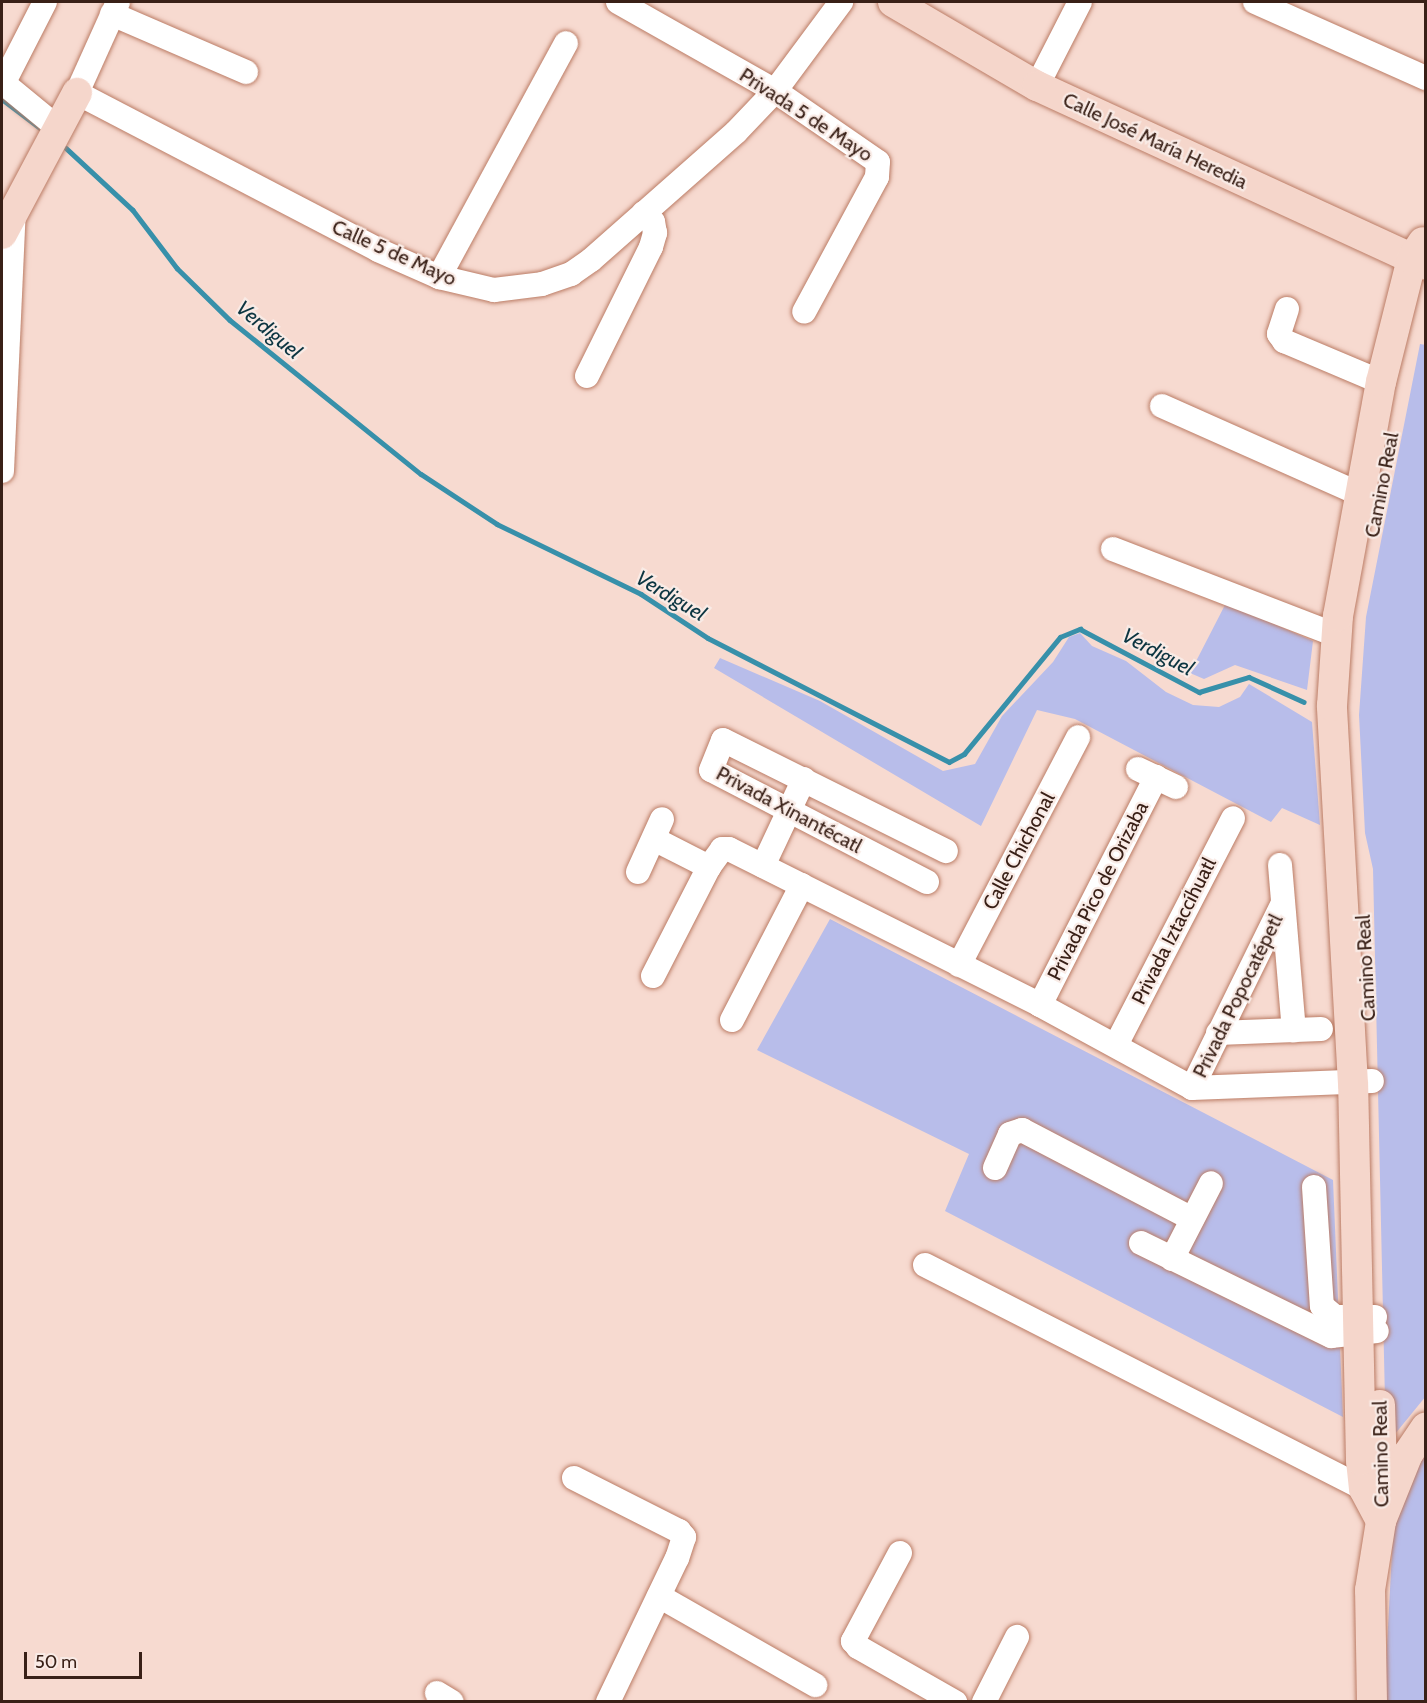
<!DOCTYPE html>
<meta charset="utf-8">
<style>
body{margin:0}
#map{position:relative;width:1427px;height:1703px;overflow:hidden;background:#f7dad0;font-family:Cabin,sans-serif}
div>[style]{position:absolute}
.green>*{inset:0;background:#b8bdea}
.stream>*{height:4.5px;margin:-2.25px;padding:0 2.25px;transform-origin:2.25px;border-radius:2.25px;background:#3790aa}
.roads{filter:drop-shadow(0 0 2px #bb7c65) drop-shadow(0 0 2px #bb7c65)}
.minor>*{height:24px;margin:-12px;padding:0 12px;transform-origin:12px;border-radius:12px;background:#fff}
.major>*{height:30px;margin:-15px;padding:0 15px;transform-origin:15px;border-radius:15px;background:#f5d6cb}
span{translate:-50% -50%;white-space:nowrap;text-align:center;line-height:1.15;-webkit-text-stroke:4.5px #f9ebe6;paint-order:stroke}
.street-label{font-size:20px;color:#392017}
.water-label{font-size:21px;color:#0c3541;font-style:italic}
.frame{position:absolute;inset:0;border:3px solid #392017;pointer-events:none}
.scale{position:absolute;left:24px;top:1652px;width:118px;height:27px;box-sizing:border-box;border:3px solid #392017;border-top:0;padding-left:8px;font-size:18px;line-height:21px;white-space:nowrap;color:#392017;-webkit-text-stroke:4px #f9ebe6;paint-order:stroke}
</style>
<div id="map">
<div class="green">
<i style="clip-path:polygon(1420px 344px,1426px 345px,1426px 1396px,1386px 1445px,1373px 869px,1365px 833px,1359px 715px,1366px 617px)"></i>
<i style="clip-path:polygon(1226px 603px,1313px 641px,1307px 690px,1235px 665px,1204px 679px,1190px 673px)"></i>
<i style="clip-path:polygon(1080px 633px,1092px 646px,1126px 661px,1166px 692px,1193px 705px,1219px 707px,1240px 697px,1249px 684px,1312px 722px,1320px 825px,1282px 808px,1271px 822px,1075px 719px,1037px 710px,981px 826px,714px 668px,720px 658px,820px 701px,943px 771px,975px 764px,1002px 716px,1053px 662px,1069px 637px)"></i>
<i style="clip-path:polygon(830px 919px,1333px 1180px,1343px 1417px,945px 1211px,969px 1154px,757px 1050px)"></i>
<i style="clip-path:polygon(1425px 1449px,1425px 1701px,1384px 1702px,1393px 1533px,1406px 1488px)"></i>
</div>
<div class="stream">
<i style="left:2px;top:99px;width:48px;rotate:37.3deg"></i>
<i style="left:66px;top:148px;width:91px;rotate:42.8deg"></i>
<i style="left:133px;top:210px;width:73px;rotate:52.8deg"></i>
<i style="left:177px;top:268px;width:74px;rotate:44.5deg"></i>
<i style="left:230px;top:320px;width:245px;rotate:38.9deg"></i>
<i style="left:421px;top:474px;width:91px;rotate:33.3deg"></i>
<i style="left:497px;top:524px;width:160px;rotate:25.9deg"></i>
<i style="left:641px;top:594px;width:80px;rotate:33.3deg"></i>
<i style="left:708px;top:638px;width:271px;rotate:27.2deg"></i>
<i style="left:949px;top:762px;width:17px;rotate:-28deg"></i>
<i style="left:964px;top:754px;width:151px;rotate:-50.6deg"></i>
<i style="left:1060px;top:637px;width:22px;rotate:-22deg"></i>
<i style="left:1080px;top:629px;width:135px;rotate:27.9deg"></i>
<i style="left:1199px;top:692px;width:52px;rotate:-16.7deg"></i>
<i style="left:1249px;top:677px;width:60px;rotate:24.4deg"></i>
</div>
<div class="roads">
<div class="minor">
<i style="left:118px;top:2px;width:100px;rotate:114.3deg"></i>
<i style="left:77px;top:93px;width:339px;rotate:27.5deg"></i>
<i style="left:378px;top:250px;width:67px;rotate:23.9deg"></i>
<i style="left:439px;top:277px;width:57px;rotate:13.3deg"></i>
<i style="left:494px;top:290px;width:48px;rotate:-7.1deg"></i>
<i style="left:542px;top:284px;width:31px;rotate:-19deg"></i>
<i style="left:571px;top:274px;width:24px;rotate:-35deg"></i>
<i style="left:591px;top:260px;width:193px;rotate:-41.4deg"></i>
<i style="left:736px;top:132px;width:57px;rotate:-46.4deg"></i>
<i style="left:775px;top:91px;width:111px;rotate:-53.4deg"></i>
<i style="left:618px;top:2px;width:180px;rotate:29.5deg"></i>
<i style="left:775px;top:91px;width:125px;rotate:34.6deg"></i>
<i style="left:878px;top:162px;width:15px;rotate:94deg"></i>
<i style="left:877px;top:177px;width:153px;rotate:118.4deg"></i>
<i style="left:1255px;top:2px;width:187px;rotate:24deg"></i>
<i style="left:112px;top:14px;width:146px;rotate:23.4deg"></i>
<i style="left:2px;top:82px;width:72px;rotate:39.4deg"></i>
<i style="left:3px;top:84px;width:92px;rotate:-62.9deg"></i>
<i style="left:1037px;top:86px;width:94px;rotate:-62.9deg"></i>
<i style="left:439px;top:277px;width:266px;rotate:-61.5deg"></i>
<i style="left:1287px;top:309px;width:26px;rotate:108deg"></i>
<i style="left:1279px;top:334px;width:9px;rotate:54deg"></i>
<i style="left:1284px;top:341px;width:105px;rotate:22.9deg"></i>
<i style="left:587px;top:376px;width:144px;rotate:-63.6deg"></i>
<i style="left:651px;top:247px;width:15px;rotate:-74deg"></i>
<i style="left:655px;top:233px;width:11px;rotate:-100deg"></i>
<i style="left:653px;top:222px;width:13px;rotate:-135deg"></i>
<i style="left:1162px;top:406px;width:217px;rotate:24deg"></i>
<i style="left:2px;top:471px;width:260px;rotate:-87.4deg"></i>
<i style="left:1113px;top:549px;width:239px;rotate:21.1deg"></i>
<i style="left:1138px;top:769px;width:42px;rotate:25.3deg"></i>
<i style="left:654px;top:839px;width:62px;rotate:27deg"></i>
<i style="left:1280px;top:865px;width:166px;rotate:85.2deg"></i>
<i style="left:763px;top:866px;width:96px;rotate:-64.8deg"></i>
<i style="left:638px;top:872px;width:58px;rotate:-65.6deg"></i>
<i style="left:927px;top:882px;width:243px;rotate:-152.6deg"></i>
<i style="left:711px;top:770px;width:32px;rotate:-68deg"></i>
<i style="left:723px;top:740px;width:249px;rotate:26.5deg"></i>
<i style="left:959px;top:965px;width:257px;rotate:-62.4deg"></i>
<i style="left:653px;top:976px;width:123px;rotate:-62.8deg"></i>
<i style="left:709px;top:867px;width:22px;rotate:-54deg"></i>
<i style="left:722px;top:849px;width:7px"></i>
<i style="left:729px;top:849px;width:348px;rotate:26.6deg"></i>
<i style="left:1040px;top:1005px;width:173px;rotate:28.6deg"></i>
<i style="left:1192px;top:1088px;width:180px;rotate:-2.2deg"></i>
<i style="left:1040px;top:1005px;width:256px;rotate:-63deg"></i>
<i style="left:732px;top:1020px;width:152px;rotate:-62.6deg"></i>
<i style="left:1218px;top:1033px;width:103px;rotate:-2.2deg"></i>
<i style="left:1116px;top:1045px;width:255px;rotate:-62.7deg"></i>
<i style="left:1192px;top:1088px;width:206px;rotate:-63.8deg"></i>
<i style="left:995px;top:1168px;width:37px;rotate:-66deg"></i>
<i style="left:1010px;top:1134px;width:13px;rotate:-18deg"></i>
<i style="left:1022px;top:1130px;width:192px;rotate:27.6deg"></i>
<i style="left:1314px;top:1187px;width:119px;rotate:86.2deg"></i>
<i style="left:1322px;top:1306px;width:17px;rotate:40deg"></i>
<i style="left:1335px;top:1317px;width:40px"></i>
<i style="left:1141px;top:1243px;width:212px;rotate:26.1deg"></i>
<i style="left:1331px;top:1336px;width:46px;rotate:-6.2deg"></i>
<i style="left:1172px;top:1259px;width:85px;rotate:-62.8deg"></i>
<i style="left:925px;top:1265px;width:493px;rotate:27deg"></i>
<i style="left:1364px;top:1489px;width:15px;rotate:4deg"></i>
<i style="left:574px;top:1478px;width:118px;rotate:26.8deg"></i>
<i style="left:679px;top:1531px;width:8px;rotate:50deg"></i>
<i style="left:684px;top:1537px;width:22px;rotate:108deg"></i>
<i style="left:677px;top:1558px;width:160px;rotate:115.6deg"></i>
<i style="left:900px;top:1553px;width:100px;rotate:118.1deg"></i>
<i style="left:853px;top:1641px;width:8px;rotate:50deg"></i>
<i style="left:858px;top:1647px;width:112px;rotate:29.6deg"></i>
<i style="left:659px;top:1596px;width:180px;rotate:29.7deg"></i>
<i style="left:437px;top:1693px;width:17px;rotate:31deg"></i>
<i style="left:984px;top:1702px;width:73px;rotate:-63.1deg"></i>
</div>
<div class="major">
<i style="left:893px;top:2px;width:167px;rotate:30.3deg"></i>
<i style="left:1037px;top:86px;width:428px;rotate:24.7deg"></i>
<i style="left:2px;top:234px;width:160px;rotate:-62deg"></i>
<i style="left:1380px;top:1405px;width:98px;rotate:88.2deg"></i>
<i style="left:1381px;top:1521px;width:36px;rotate:-118deg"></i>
<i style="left:1364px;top:1489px;width:29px;rotate:-96deg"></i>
<i style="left:1361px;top:1460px;width:376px;rotate:-91.2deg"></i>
<i style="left:1353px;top:1084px;width:379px;rotate:-93.2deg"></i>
<i style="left:1332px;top:706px;width:90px;rotate:-86.2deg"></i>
<i style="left:1338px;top:616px;width:238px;rotate:-79.6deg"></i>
<i style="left:1381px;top:382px;width:127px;rotate:-75.9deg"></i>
<i style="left:1412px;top:259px;width:20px;rotate:-57deg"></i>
<i style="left:1372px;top:1702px;width:112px;rotate:-91deg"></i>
<i style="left:1370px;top:1590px;width:70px;rotate:-80.9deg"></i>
<i style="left:1381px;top:1521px;width:72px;rotate:-68.1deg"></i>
<i style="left:1408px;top:1454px;width:32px;rotate:-56deg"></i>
</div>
</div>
<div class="street-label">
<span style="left:806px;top:115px;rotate:33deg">Privada 5 de Mayo</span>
<span style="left:1155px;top:141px;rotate:25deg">Calle José María Heredia</span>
<span style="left:394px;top:253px;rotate:24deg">Calle 5 de Mayo</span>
<span style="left:1382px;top:485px;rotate:-79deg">Camino Real</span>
<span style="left:789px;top:810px;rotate:28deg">Privada Xinantécatl</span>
<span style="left:1019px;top:851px;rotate:-62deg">Calle Chichonal</span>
<span style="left:1098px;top:891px;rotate:-63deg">Privada Pico de Orizaba</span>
<span style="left:1174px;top:931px;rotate:-63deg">Privada Iztaccíhuatl</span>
<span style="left:1366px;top:968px;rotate:-93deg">Camino Real</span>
<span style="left:1238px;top:996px;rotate:-64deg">Privada Popocatépetl</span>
<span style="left:1381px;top:1454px;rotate:-91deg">Camino Real</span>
</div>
<div class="water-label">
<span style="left:269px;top:330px;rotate:40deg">Verdiguel</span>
<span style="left:671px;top:596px;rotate:31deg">Verdiguel</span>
<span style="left:1158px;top:652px;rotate:28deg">Verdiguel</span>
</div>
<div class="frame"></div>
<div class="scale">50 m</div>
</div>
